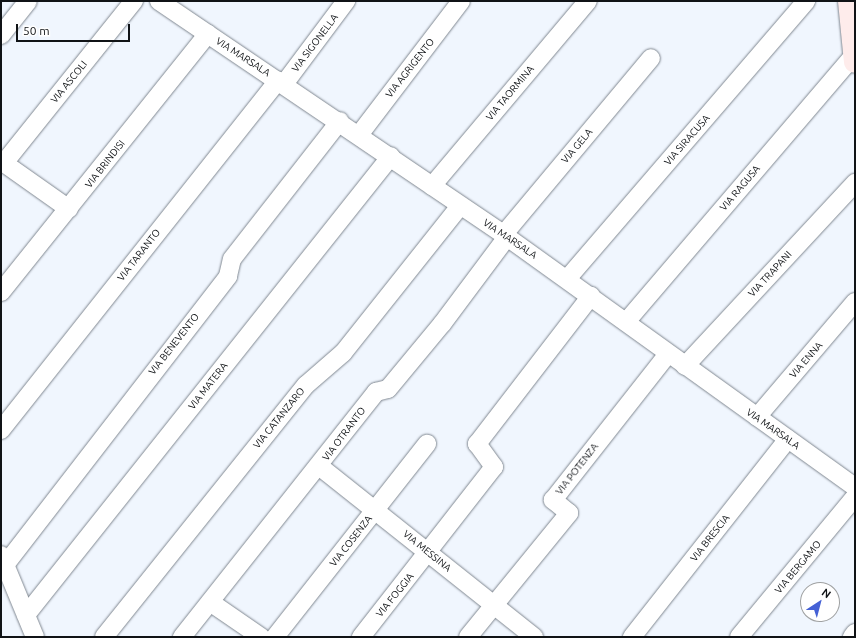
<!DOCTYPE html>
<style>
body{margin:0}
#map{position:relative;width:856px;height:638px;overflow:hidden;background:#f0f6fe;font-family:Ubuntu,sans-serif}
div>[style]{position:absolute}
.roads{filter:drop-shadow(0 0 1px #808891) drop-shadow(0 0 1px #808891)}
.street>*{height:18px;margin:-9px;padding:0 9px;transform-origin:9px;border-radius:9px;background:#fff}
.secondary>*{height:22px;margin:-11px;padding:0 11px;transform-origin:11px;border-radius:11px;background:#feeceb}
span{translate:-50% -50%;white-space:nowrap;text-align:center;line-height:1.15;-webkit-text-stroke:3px #fff;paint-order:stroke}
.street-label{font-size:10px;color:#101316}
.frame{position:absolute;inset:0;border:2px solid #101316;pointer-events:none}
.north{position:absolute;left:800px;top:582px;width:40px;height:40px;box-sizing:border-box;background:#fff;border:1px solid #9fa1a2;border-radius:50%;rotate:36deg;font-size:11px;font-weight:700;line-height:16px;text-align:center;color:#101316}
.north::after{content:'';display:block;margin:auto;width:14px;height:18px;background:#4561d5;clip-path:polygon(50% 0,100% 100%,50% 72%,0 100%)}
.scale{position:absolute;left:16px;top:24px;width:114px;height:18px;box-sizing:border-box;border:2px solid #101316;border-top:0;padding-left:5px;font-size:12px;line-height:14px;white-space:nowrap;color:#101316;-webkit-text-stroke:3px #fff;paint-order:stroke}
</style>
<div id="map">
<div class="roads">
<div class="street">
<i style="left:159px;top:1px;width:420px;rotate:34.1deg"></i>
<i style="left:507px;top:237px;width:428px;rotate:35.7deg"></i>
<i style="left:1px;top:35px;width:43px;rotate:-51.5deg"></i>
<i style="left:284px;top:84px;width:104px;rotate:-53.2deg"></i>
<i style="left:359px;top:135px;width:168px;rotate:-52.7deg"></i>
<i style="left:1px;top:161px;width:83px;rotate:35.2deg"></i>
<i style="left:4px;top:163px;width:208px;rotate:-51.3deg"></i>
<i style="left:432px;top:186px;width:242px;rotate:-49.9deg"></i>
<i style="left:504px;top:234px;width:229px;rotate:-50.1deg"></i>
<i style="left:567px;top:279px;width:367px;rotate:-49.3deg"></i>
<i style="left:1px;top:292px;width:331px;rotate:-51.3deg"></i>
<i style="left:626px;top:322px;width:351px;rotate:-49.5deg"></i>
<i style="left:685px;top:366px;width:250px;rotate:-47.1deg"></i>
<i style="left:757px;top:417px;width:151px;rotate:-49.6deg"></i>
<i style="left:1px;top:430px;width:446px;rotate:-51.6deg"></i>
<i style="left:319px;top:466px;width:275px;rotate:38.5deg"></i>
<i style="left:1px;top:555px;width:89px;rotate:67.5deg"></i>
<i style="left:5px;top:565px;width:365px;rotate:-52.3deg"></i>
<i style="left:228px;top:276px;width:17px;rotate:-77deg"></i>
<i style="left:232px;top:259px;width:175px;rotate:-52deg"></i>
<i style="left:210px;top:602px;width:62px;rotate:34.5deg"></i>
<i style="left:26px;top:615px;width:586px;rotate:-51.51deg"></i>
<i style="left:104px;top:637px;width:323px;rotate:-51.3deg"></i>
<i style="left:306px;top:385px;width:49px;rotate:-40.9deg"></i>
<i style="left:343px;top:353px;width:188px;rotate:-51.5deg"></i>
<i style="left:182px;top:637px;width:313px;rotate:-51.6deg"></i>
<i style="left:376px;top:392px;width:12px;rotate:-14deg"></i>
<i style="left:388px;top:389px;width:85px;rotate:-50.3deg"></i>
<i style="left:442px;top:324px;width:109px;rotate:-53.2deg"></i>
<i style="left:275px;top:637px;width:246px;rotate:-51.8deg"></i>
<i style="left:361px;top:637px;width:216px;rotate:-52deg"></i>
<i style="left:494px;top:467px;width:29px;rotate:-126deg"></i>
<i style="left:477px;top:444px;width:187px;rotate:-52.4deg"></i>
<i style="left:468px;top:637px;width:160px;rotate:-50.8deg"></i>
<i style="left:569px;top:513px;width:21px;rotate:-141deg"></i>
<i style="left:553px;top:500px;width:186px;rotate:-51.8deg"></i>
<i style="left:632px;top:637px;width:252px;rotate:-51.8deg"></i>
<i style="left:739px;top:637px;width:182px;rotate:-50.4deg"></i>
<i style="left:852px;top:637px;width:5px;rotate:-53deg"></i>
</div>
<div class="secondary">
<i style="left:849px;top:1px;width:61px;rotate:84.4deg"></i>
</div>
</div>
<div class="street-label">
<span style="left:315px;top:43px;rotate:-53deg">VIA SIGONELLA</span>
<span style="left:243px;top:57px;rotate:33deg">VIA MARSALA</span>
<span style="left:410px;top:68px;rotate:-52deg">VIA AGRIGENTO</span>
<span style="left:69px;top:82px;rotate:-51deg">VIA ASCOLI</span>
<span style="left:510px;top:93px;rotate:-50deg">VIA TAORMINA</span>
<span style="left:687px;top:140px;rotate:-49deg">VIA SIRACUSA</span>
<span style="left:577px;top:146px;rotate:-50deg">VIA GELA</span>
<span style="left:105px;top:164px;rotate:-52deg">VIA BRINDISI</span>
<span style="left:740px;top:188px;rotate:-50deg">VIA RAGUSA</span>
<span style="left:510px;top:239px;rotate:34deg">VIA MARSALA</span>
<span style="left:139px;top:255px;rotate:-52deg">VIA TARANTO</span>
<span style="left:770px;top:274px;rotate:-47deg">VIA TRAPANI</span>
<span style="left:174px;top:344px;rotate:-52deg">VIA BENEVENTO</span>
<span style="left:806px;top:360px;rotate:-49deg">VIA ENNA</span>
<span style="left:208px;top:386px;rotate:-52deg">VIA MATERA</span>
<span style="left:279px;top:418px;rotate:-51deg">VIA CATANZARO</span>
<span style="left:773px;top:429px;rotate:35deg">VIA MARSALA</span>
<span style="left:344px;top:434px;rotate:-53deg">VIA OTRANTO</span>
<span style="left:577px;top:469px;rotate:-52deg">VIA POTENZA</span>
<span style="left:710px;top:538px;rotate:-52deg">VIA BRESCIA</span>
<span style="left:351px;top:541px;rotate:-52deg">VIA COSENZA</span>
<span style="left:427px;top:551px;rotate:39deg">VIA MESSINA</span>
<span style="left:798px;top:567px;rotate:-50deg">VIA BERGAMO</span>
<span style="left:395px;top:595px;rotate:-51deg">VIA FOGGIA</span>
</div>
<div class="frame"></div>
<div class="north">N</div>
<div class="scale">50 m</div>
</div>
